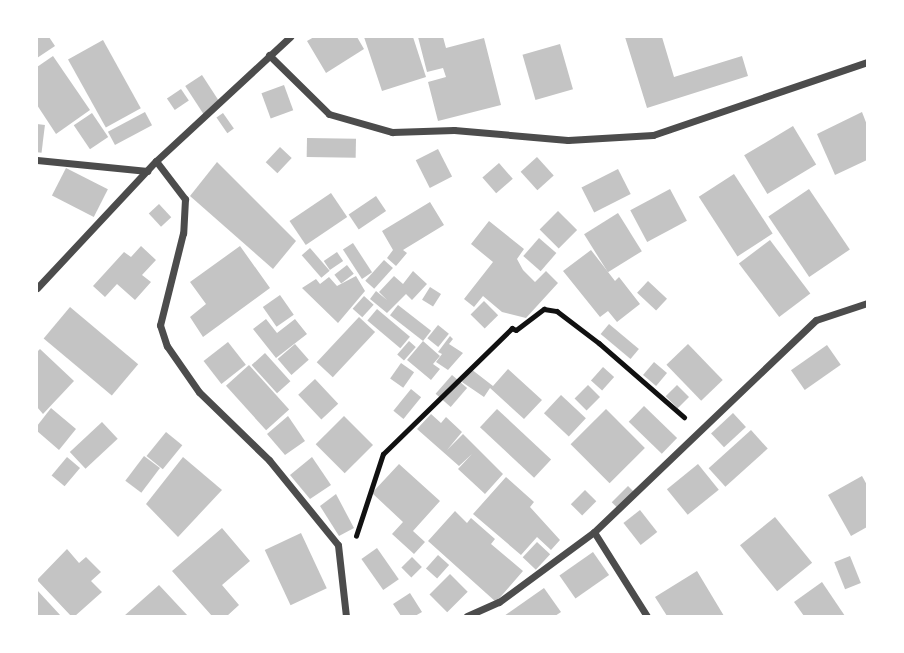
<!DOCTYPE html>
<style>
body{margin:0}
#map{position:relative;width:904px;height:653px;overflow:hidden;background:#fff;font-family:"Fira Sans",sans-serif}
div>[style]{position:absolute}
.building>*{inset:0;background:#c4c4c4;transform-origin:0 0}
.path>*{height:4.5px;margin:-2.25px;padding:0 2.25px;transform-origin:2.25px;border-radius:2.25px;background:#111}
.minor>*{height:7px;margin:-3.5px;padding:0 3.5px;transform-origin:3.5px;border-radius:3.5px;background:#4c4c4c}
span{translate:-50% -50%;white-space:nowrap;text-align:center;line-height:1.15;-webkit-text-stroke:7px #fff;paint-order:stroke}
.frame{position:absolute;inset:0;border:38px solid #fff;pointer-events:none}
</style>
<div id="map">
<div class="building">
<i style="clip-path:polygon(37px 37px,49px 37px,55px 46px,37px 58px)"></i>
<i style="clip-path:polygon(314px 37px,357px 37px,364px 49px,326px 73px,307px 41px)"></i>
<i style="clip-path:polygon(364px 37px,413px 37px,426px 77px,382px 91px)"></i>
<i style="clip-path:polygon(418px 37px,443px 37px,446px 48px,484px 38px,501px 105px,438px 121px,428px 82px,446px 77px,443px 68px,427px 72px)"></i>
<i style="clip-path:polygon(625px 37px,662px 37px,674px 77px,742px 56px,748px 76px,647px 108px)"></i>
<i style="left:103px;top:40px;width:78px;height:40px;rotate:61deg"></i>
<i style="left:560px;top:44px;width:47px;height:39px;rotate:74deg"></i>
<i style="clip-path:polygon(53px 56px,90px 110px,56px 134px,37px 105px,37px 67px)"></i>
<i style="left:202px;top:75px;width:35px;height:20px;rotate:57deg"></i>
<i style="left:284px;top:85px;width:27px;height:24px;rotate:70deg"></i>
<i style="left:181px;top:89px;width:14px;height:17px;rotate:56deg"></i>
<i style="left:145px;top:112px;width:15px;height:42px;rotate:62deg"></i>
<i style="clip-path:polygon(862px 112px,867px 125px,867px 160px,835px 175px,817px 134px)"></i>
<i style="left:92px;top:113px;width:29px;height:22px;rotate:56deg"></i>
<i style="left:223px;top:113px;width:19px;height:8px;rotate:55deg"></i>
<i style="left:37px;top:124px;width:8px;height:28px;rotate:7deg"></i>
<i style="left:793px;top:126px;width:45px;height:57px;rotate:59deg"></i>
<i style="left:307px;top:138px;width:49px;height:19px;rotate:1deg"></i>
<i style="left:280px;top:147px;width:16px;height:21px;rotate:43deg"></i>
<i style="left:438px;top:149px;width:31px;height:25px;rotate:63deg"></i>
<i style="left:537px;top:157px;width:25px;height:22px;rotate:48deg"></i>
<i style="clip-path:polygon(217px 162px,296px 241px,273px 269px,190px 196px)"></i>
<i style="left:499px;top:163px;width:21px;height:22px;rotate:49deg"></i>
<i style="left:66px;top:168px;width:47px;height:31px;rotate:27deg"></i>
<i style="left:618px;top:169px;width:28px;height:41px;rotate:63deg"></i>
<i style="left:734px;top:174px;width:71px;height:42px;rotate:57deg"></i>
<i style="left:670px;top:189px;width:36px;height:45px;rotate:62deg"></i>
<i style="left:809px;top:189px;width:73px;height:49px;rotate:56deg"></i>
<i style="left:331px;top:193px;width:29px;height:50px;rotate:56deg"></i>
<i style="left:376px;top:196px;width:18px;height:33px;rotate:56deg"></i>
<i style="clip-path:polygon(430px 202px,444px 225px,403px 250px,407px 253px,396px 266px,387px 258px,393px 250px,382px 231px)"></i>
<i style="left:159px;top:204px;width:18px;height:14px;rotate:47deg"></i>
<i style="left:558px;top:211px;width:27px;height:26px;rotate:45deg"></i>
<i style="left:618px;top:213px;width:45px;height:40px;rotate:58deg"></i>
<i style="clip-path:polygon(489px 221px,524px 249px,517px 259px,523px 270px,535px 282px,546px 271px,558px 283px,526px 318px,502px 312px,483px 296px,474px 307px,464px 299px,493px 262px,471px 244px)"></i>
<i style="left:539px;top:238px;width:23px;height:24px;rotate:41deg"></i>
<i style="left:770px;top:240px;width:67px;height:39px;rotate:53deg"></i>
<i style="left:353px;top:243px;width:35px;height:12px;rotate:57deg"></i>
<i style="clip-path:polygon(141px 246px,156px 260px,142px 275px,151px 282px,135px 300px,117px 284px,105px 297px,93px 286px,124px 252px,131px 257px)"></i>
<i style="clip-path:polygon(240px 246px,270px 288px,203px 337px,190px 317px,206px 304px,190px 282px)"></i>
<i style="left:310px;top:248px;width:30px;height:11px;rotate:49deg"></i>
<i style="clip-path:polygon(591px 250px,615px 281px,619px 277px,640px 304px,617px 322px,608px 311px,600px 317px,563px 271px)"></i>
<i style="left:337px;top:252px;width:11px;height:16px;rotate:56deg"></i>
<i style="left:384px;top:260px;width:12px;height:28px;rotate:42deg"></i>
<i style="left:347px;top:265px;width:11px;height:16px;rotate:52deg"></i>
<i style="clip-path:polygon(413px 271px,427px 284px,412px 300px,406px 294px,387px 313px,370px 299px,376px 291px,387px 300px,379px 292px,394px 276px,403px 284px)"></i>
<i style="clip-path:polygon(356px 276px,365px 291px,338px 323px,302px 288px,316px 279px,320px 284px,329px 277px,337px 286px)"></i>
<i style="left:648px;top:281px;width:26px;height:16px;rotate:43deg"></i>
<i style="left:430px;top:287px;width:13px;height:15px;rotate:32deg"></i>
<i style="left:280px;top:295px;width:24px;height:21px;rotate:55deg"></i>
<i style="left:364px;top:296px;width:13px;height:17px;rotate:42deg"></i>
<i style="left:484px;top:301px;width:20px;height:19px;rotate:45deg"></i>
<i style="left:398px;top:305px;width:42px;height:13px;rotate:38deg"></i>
<i style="left:70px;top:307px;width:89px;height:41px;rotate:40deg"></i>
<i style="left:377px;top:309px;width:43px;height:15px;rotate:40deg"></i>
<i style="left:359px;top:317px;width:22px;height:62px;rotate:43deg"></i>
<i style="clip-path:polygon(266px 319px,277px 333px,295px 319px,307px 334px,276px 358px,253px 329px)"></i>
<i style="left:609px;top:324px;width:39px;height:13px;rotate:40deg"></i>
<i style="left:438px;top:325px;width:14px;height:17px;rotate:39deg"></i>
<i style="clip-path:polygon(450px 336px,453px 339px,449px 344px,463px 353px,448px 370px,436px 362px,442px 354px,438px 352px)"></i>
<i style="left:409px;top:341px;width:9px;height:18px;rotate:41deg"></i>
<i style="clip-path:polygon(423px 341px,440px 356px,433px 364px,440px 369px,431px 380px,407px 360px)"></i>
<i style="left:228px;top:342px;width:29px;height:31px;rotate:52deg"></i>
<i style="left:295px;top:344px;width:21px;height:23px;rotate:49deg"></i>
<i style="left:688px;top:344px;width:50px;height:30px;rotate:46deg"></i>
<i style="left:827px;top:345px;width:24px;height:44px;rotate:55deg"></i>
<i style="clip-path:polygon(40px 349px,74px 381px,43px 414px,37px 407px,37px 352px)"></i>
<i style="left:265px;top:353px;width:38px;height:18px;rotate:48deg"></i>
<i style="left:654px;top:362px;width:17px;height:17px;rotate:40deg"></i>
<i style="left:401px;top:363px;width:16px;height:19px;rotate:35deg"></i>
<i style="left:249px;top:365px;width:60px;height:31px;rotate:48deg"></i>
<i style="left:603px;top:367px;width:15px;height:18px;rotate:42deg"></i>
<i style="clip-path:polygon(471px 369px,493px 386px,508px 369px,542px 400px,524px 419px,490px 388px,484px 397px,462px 382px)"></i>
<i style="left:452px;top:375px;width:20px;height:25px;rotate:41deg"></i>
<i style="left:315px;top:379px;width:34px;height:23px;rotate:47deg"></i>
<i style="left:588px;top:385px;width:17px;height:19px;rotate:45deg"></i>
<i style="left:677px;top:385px;width:17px;height:16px;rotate:45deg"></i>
<i style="left:411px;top:389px;width:13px;height:28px;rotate:39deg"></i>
<i style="left:561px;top:395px;width:34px;height:25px;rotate:43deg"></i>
<i style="left:644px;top:406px;width:46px;height:22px;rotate:44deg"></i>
<i style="clip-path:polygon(51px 408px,76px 429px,59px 450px,37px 431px,37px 426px)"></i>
<i style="left:497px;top:409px;width:74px;height:25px;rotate:43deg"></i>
<i style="left:606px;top:409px;width:55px;height:50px;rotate:45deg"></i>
<i style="left:733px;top:413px;width:19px;height:30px;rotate:47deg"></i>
<i style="clip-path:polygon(431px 414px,441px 423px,446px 417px,462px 432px,447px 450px,463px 434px,503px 474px,485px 494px,458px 469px,472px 454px,459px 466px,417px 429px)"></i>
<i style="clip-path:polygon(288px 416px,305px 441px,285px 455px,267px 434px)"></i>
<i style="left:344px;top:416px;width:41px;height:40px;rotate:45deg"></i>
<i style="left:102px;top:422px;width:23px;height:44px;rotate:47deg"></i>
<i style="left:751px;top:430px;width:25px;height:57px;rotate:48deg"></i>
<i style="left:166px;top:432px;width:21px;height:31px;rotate:39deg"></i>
<i style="left:144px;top:456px;width:20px;height:31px;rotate:37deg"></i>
<i style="left:67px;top:457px;width:17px;height:24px;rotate:40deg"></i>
<i style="clip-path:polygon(183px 457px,222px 490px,178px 537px,146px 504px)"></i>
<i style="clip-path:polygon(312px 457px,331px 485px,310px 499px,290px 475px)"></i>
<i style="clip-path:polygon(399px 464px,440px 501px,413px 531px,425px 542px,414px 554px,392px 534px,403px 522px,372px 493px)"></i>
<i style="left:698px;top:464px;width:33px;height:40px;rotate:51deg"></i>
<i style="clip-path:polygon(862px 476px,867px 485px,867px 527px,851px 536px,828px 495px)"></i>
<i style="clip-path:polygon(506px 477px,534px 502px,530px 507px,560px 540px,551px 550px,537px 537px,521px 555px,473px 514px)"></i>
<i style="left:628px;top:486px;width:10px;height:23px;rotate:45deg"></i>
<i style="left:585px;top:490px;width:16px;height:20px;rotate:45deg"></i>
<i style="clip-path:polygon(336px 494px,354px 528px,339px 536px,320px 506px)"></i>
<i style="left:640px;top:510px;width:28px;height:21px;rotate:52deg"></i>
<i style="clip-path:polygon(455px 511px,467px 523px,471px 518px,495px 539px,491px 544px,523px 571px,496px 602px,428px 541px)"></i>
<i style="left:775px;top:517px;width:59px;height:45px;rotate:51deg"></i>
<i style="clip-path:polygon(222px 528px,250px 561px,222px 585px,239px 605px,227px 616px,212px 616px,172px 571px)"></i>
<i style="left:301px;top:533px;width:61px;height:40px;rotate:65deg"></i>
<i style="left:537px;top:542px;width:18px;height:21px;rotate:43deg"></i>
<i style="left:377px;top:548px;width:38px;height:19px;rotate:55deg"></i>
<i style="clip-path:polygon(67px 549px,79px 563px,86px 557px,101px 572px,91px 581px,102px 592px,75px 616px,71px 616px,37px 580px)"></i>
<i style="left:593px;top:552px;width:28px;height:41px;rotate:55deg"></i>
<i style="left:438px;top:555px;width:15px;height:18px;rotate:42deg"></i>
<i style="left:850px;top:556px;width:29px;height:17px;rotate:68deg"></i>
<i style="left:412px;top:557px;width:14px;height:15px;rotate:45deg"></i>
<i style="clip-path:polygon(697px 571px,724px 616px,667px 616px,655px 597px)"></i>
<i style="left:450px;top:574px;width:25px;height:29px;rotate:45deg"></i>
<i style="clip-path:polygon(822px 582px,845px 616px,804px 616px,794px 602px)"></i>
<i style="clip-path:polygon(159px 585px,188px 616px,124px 616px)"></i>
<i style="clip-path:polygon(544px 588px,561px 612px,555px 616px,504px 616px)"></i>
<i style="clip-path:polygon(37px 590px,61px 616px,37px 616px)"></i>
<i style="clip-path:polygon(410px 593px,422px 612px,415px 616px,401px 616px,393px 604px)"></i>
</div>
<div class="path">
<i style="left:356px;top:536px;width:86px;rotate:-71.8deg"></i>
<i style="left:383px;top:454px;width:180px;rotate:-44.3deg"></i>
<i style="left:512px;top:328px;width:4px;rotate:27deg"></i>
<i style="left:516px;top:330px;width:35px;rotate:-37deg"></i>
<i style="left:544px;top:309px;width:13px;rotate:9deg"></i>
<i style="left:557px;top:311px;width:53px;rotate:37.3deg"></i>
<i style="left:599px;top:343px;width:113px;rotate:41deg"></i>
</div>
<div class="minor">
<i style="left:269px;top:55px;width:84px;rotate:44.5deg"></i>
<i style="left:329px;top:114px;width:66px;rotate:15.9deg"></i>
<i style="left:392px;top:132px;width:62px;rotate:-1.8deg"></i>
<i style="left:454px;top:130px;width:114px;rotate:5deg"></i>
<i style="left:568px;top:140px;width:85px;rotate:-3.4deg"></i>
<i style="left:653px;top:135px;width:226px;rotate:-18.8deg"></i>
<i style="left:37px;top:160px;width:111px;rotate:5.7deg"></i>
<i style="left:156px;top:161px;width:48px;rotate:52.7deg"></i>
<i style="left:185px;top:199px;width:34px;rotate:93deg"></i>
<i style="left:183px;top:233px;width:95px;rotate:104deg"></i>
<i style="left:160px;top:325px;width:22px;rotate:72deg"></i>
<i style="left:167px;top:346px;width:56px;rotate:55.2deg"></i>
<i style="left:199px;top:392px;width:98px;rotate:44.2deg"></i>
<i style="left:269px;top:460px;width:109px;rotate:50.9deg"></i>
<i style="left:338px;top:545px;width:71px;rotate:83.6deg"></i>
<i style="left:37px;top:288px;width:174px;rotate:-46.9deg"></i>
<i style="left:156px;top:161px;width:183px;rotate:-42.8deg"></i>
<i style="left:594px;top:532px;width:99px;rotate:57.8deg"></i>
<i style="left:467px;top:616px;width:35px;rotate:-24deg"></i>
<i style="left:499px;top:602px;width:118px;rotate:-36.4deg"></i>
<i style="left:594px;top:532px;width:307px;rotate:-43.7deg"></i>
<i style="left:816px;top:320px;width:54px;rotate:-18.4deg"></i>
</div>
<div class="frame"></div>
</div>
